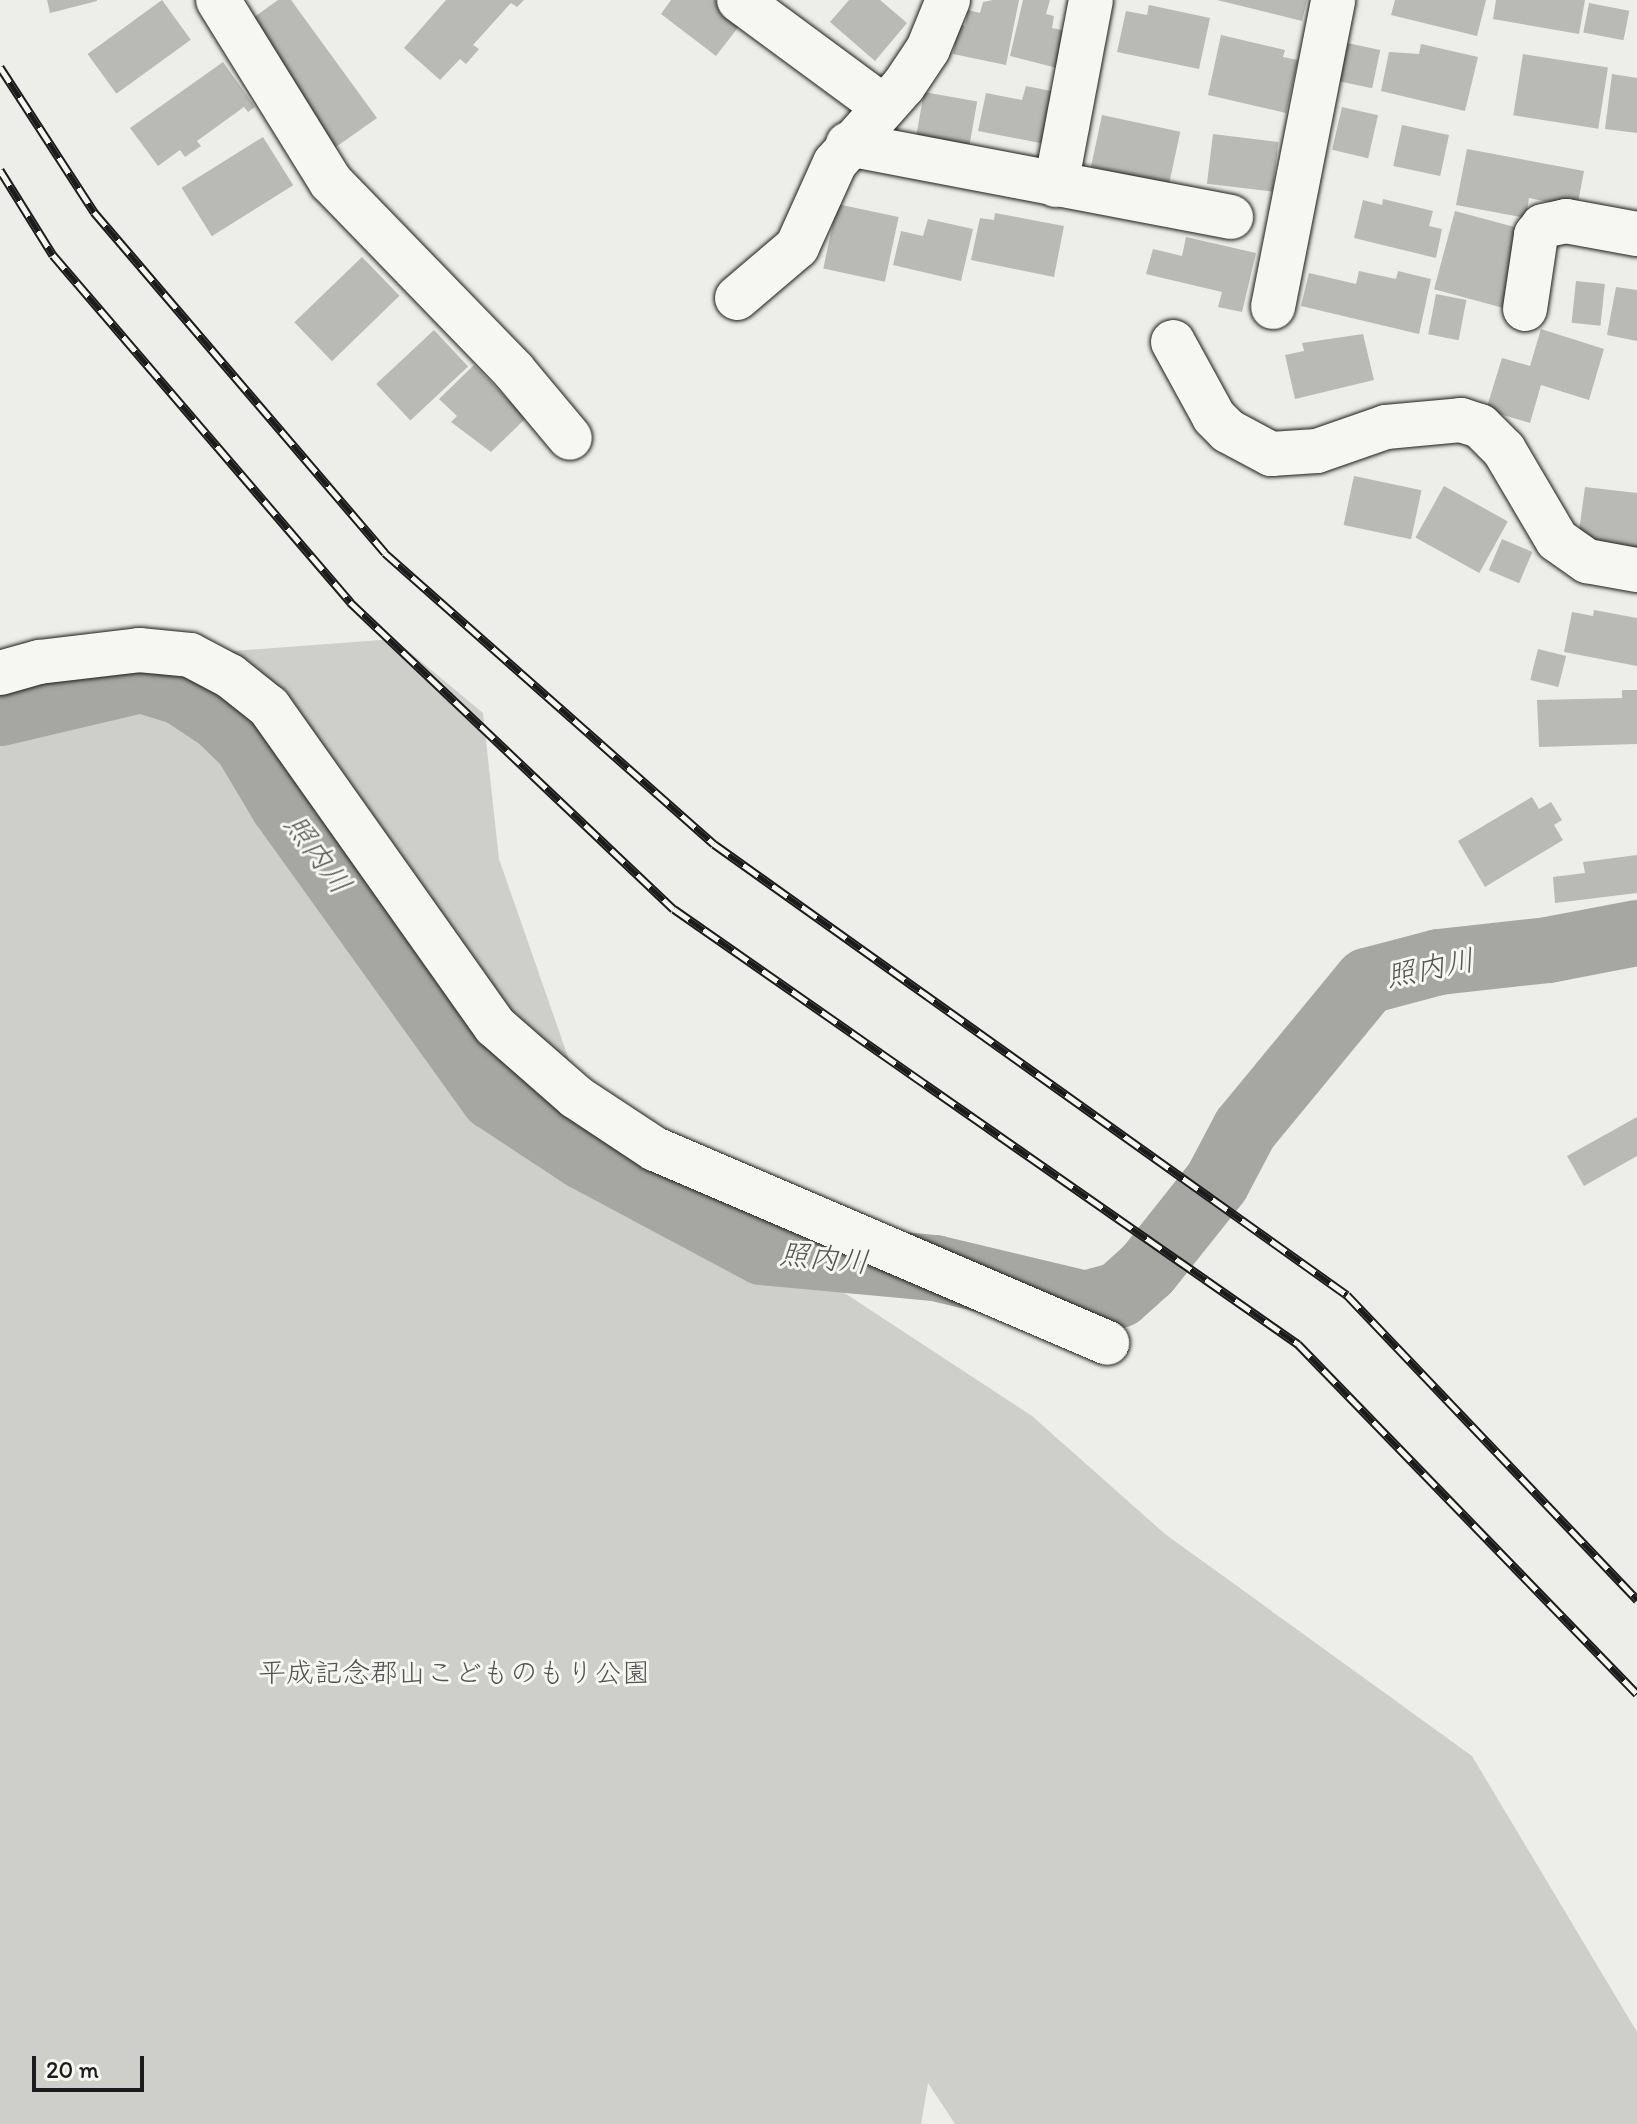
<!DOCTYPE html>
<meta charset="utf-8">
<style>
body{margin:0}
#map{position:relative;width:1637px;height:2124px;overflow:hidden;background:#edede9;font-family:Itim,"Klee One",sans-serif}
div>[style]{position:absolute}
.green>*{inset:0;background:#cececb}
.river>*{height:66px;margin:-33px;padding:0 33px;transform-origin:33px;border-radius:33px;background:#a6a6a3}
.building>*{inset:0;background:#b9b9b6;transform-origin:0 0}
.roads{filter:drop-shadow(0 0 2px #1c1c1c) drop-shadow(0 0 2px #1c1c1c)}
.minor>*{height:44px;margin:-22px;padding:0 22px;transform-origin:22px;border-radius:22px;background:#f6f6f2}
.rail>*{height:9px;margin-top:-4.5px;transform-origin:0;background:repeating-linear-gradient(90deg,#f6f6f2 0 18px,#1c1c1c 0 36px);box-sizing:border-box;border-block:2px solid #1c1c1c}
span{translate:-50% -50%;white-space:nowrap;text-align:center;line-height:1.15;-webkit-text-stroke:6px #f6f6f2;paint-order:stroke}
.park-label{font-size:28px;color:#515151}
.water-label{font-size:30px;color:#535352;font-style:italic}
.scale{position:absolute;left:32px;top:2056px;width:112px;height:36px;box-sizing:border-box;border:4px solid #1c1c1c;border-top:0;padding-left:10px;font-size:24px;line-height:28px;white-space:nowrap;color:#1c1c1c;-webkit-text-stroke:6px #f6f6f2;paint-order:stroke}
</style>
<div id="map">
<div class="green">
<i style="clip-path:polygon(394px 639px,483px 713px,499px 859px,575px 1077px,659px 1189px,846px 1294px,1032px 1416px,1165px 1534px,1472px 1756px,1637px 2032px,1637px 2124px,955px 2124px,928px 2083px,921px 2124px,0 2124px,0 651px,126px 659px)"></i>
</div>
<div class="river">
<i style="left:0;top:713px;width:145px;rotate:-13.2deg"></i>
<i style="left:141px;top:680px;width:42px;rotate:16.7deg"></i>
<i style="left:181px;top:692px;width:47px;rotate:33.7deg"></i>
<i style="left:220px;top:718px;width:36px;rotate:44deg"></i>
<i style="left:246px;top:743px;width:72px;rotate:59.2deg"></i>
<i style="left:283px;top:805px;width:360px;rotate:54.3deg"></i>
<i style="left:493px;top:1097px;width:109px;rotate:33.4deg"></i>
<i style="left:584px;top:1157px;width:202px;rotate:28.1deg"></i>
<i style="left:762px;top:1252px;width:174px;rotate:5.3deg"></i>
<i style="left:935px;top:1268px;width:154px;rotate:13.5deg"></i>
<i style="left:1085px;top:1304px;width:35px;rotate:-15deg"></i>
<i style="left:1119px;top:1295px;width:38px;rotate:-42deg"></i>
<i style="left:1147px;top:1270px;width:112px;rotate:-51.5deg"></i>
<i style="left:1217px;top:1182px;width:60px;rotate:-62.2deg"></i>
<i style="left:1245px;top:1129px;width:192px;rotate:-50.5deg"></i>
<i style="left:1367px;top:981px;width:74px;rotate:-14.8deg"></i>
<i style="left:1439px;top:962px;width:110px;rotate:-6.3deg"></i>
<i style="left:1548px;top:950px;width:91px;rotate:-10.8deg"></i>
</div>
<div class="building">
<i style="clip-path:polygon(47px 0,97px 0,97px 1px,50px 13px)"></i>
<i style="left:162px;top:0;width:49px;height:92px;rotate:54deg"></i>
<i style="clip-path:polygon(278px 0,291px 0,377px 118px,333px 149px,243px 25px)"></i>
<i style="clip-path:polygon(446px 0,524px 0,517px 7px,511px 3px,473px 45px,479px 49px,466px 64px,460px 59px,440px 80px,404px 48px)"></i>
<i style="clip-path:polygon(671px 0,715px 0,743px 21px,716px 56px,661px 14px)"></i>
<i style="clip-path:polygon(849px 0,880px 0,907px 23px,875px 61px,830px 22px)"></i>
<i style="clip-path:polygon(993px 0,1019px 0,1006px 65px,953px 54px,959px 24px,965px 26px,968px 10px,980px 13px,983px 2px)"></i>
<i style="clip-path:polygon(1023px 0,1050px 0,1046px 14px,1054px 16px,1052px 28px,1066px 31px,1057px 68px,1010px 56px)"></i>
<i style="clip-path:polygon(1217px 0,1307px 0,1302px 21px)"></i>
<i style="clip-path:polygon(1395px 0,1486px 0,1477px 36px,1391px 15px)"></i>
<i style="clip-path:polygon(1496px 0,1585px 0,1579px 34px,1493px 19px)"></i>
<i style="left:1589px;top:3px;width:41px;height:30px;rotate:11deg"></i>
<i style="clip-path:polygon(1149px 5px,1210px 18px,1199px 69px,1117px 52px,1126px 11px,1147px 15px)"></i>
<i style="clip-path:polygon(1221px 35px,1285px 50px,1283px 57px,1298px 60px,1286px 113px,1208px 95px)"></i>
<i style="left:1347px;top:43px;width:34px;height:39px;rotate:12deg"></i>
<i style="clip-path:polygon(1421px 44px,1478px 57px,1465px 111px,1381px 91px,1389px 52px,1419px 54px)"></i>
<i style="left:1523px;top:54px;width:86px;height:62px;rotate:9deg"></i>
<i style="clip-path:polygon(223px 62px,255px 107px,248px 112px,244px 107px,197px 141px,201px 146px,185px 157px,180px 150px,158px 166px,130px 128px)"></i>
<i style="clip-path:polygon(1612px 74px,1637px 78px,1637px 133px,1605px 129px)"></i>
<i style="clip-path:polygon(1026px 86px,1056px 92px,1045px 144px,978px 131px,986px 93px,1022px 100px)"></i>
<i style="left:924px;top:92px;width:54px;height:46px;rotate:10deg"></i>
<i style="left:1342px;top:107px;width:37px;height:44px;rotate:13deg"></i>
<i style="left:1102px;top:115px;width:80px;height:53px;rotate:12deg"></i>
<i style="left:1402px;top:125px;width:48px;height:42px;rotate:12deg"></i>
<i style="left:1213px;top:134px;width:66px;height:50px;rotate:7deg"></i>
<i style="left:263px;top:137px;width:57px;height:96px;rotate:58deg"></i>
<i style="clip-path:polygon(1467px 149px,1584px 171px,1577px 208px,1529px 198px,1526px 218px,1456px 205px)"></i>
<i style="clip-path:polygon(1383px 199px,1433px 211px,1429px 226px,1442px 229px,1436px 258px,1354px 238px,1363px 200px,1382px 205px)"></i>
<i style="left:837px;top:204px;width:63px;height:66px;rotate:12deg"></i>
<i style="left:1455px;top:211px;width:73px;height:81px;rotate:15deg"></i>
<i style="clip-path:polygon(995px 213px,1064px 226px,1054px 277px,971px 260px,980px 218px,994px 220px)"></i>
<i style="clip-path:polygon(928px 219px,973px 229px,961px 281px,893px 265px,901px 231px,923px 236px)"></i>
<i style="clip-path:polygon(1186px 237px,1256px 253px,1242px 312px,1218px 307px,1222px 292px,1146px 274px,1153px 249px,1182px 256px)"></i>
<i style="left:362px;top:257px;width:54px;height:94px;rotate:46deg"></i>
<i style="clip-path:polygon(1359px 271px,1396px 279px,1398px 271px,1431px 279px,1419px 334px,1301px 306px,1309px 273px,1356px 284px)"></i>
<i style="left:1576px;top:281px;width:29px;height:42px;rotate:6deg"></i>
<i style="clip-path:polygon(1616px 287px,1637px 290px,1637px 341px,1607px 335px)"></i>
<i style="left:1436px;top:294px;width:31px;height:41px;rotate:11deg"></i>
<i style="clip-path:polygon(1541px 329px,1604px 349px,1589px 400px,1541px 385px,1530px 423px,1486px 410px,1502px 358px,1530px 366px)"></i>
<i style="left:434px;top:330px;width:50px;height:79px;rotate:47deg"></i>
<i style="clip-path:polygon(1363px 334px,1374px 380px,1295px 399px,1285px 355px,1304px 351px,1302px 343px)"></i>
<i style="clip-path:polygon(474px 365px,526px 418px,491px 452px,451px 422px,457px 416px,439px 399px)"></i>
<i style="left:1354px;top:476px;width:69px;height:50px;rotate:12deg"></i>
<i style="left:1444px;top:486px;width:73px;height:59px;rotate:29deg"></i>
<i style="clip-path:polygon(1585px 487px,1637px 493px,1637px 551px,1578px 539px)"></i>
<i style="left:1502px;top:539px;width:33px;height:34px;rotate:23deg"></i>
<i style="clip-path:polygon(1594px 610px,1637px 618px,1637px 666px,1564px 652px,1572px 612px,1593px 616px)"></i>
<i style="left:1538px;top:649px;width:29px;height:32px;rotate:14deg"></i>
<i style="clip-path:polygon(1622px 690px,1637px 690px,1637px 744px,1539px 747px,1537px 700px,1622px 698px)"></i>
<i style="clip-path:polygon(1532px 797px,1539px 809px,1551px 802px,1562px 820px,1554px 825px,1563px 840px,1485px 887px,1458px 841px)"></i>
<i style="clip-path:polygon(1637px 855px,1637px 893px,1555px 903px,1553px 877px,1585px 873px,1583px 862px)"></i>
<i style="clip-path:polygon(1637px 1117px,1637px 1156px,1584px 1186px,1567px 1156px)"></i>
</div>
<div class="roads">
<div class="minor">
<i style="left:218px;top:0;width:214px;rotate:58.2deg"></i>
<i style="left:331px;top:182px;width:263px;rotate:45.9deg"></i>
<i style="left:514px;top:371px;width:87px;rotate:50.1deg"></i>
<i style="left:739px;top:0;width:180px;rotate:36.4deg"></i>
<i style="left:848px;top:144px;width:390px;rotate:10.8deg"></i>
<i style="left:1056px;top:185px;width:188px;rotate:-79.3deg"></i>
<i style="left:737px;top:298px;width:79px;rotate:-40.4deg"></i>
<i style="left:797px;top:247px;width:92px;rotate:-65.7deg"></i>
<i style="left:835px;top:163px;width:104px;rotate:-48.5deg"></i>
<i style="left:904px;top:85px;width:43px;rotate:-56.3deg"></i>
<i style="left:928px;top:49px;width:53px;rotate:-67.8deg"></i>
<i style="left:1273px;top:307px;width:313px;rotate:-78.9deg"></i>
<i style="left:1525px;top:309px;width:75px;rotate:-81.5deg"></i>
<i style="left:1536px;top:235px;width:11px;rotate:-52deg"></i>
<i style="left:1543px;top:226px;width:24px;rotate:-12deg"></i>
<i style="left:1566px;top:221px;width:72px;rotate:10.4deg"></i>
<i style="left:1173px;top:342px;width:85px;rotate:61.3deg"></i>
<i style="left:1214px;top:417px;width:20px;rotate:45deg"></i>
<i style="left:1228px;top:431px;width:49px;rotate:28.1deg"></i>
<i style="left:1271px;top:454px;width:46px;rotate:-3.7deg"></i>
<i style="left:1317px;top:451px;width:73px;rotate:-19.2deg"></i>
<i style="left:1386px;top:427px;width:75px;rotate:-5.3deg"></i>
<i style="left:1461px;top:420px;width:20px;rotate:18deg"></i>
<i style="left:1480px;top:426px;width:34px;rotate:45deg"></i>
<i style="left:1504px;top:450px;width:104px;rotate:59.5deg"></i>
<i style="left:1557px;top:540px;width:37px;rotate:35deg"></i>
<i style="left:1587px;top:561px;width:51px;rotate:10.2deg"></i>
<i style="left:0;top:673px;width:41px;rotate:-15.8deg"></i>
<i style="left:39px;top:662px;width:101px;rotate:-6.8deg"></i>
<i style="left:139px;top:650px;width:51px;rotate:5.6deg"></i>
<i style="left:190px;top:655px;width:45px;rotate:27.7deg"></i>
<i style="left:230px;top:676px;width:50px;rotate:38.5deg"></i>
<i style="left:269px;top:707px;width:391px;rotate:54.7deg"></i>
<i style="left:495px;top:1026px;width:108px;rotate:41.2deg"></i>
<i style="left:576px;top:1097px;width:95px;rotate:33.4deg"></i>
<i style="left:655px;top:1149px;width:492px;rotate:23.2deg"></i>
</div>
</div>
<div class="rail">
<i style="left:0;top:67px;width:173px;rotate:57deg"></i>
<i style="left:94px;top:212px;width:448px;rotate:49.5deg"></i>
<i style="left:385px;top:553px;width:439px;rotate:41.5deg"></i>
<i style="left:714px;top:844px;width:777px;rotate:35.47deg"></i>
<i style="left:1347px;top:1295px;width:421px;rotate:46.4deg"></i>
<i style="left:0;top:170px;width:100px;rotate:58.1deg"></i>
<i style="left:53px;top:255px;width:457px;rotate:49.4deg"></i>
<i style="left:350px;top:602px;width:446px;rotate:43.5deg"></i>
<i style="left:674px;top:909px;width:761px;rotate:34.88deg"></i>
<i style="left:1298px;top:1344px;width:487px;rotate:45.9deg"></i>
</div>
<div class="park-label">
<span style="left:454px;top:1672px">平成記念郡山こどものもり公園</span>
</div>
<div class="water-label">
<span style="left:318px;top:854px;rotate:54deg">照内川</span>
<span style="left:1430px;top:968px;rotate:-11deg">照内川</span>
<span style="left:824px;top:1258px;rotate:6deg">照内川</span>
</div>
<div class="scale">20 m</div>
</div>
